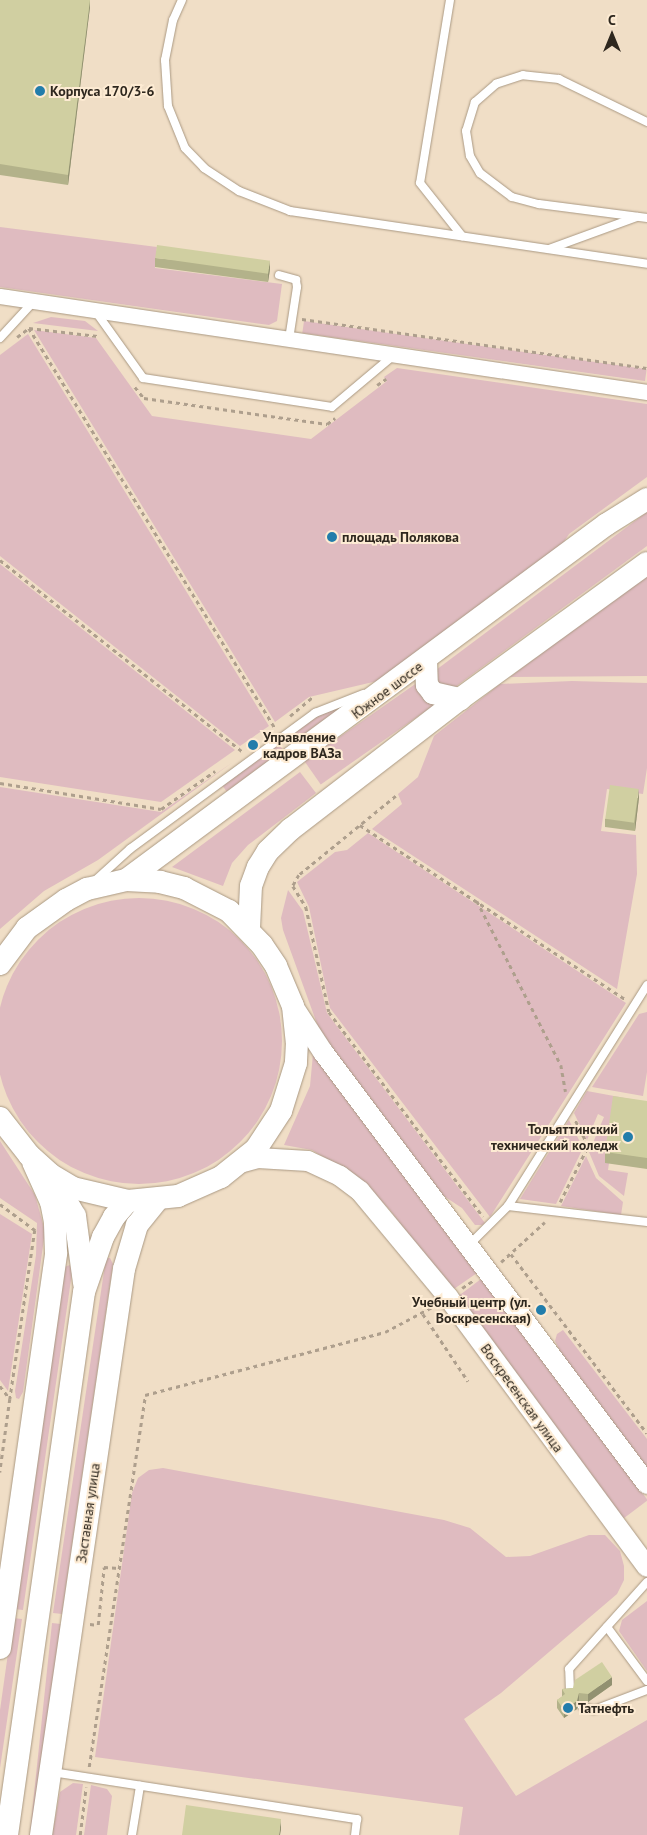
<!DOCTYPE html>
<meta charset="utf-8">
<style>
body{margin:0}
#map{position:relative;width:647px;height:1835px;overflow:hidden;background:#f0dec6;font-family:"PT Sans",sans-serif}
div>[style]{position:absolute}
.green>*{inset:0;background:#dfbbc0;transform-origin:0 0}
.round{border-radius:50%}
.path>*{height:2.5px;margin-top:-1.25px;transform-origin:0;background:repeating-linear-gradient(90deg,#ae9f8d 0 4px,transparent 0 8px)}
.roads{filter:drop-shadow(0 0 1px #aa9983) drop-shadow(0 0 1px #aa9983)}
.service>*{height:8px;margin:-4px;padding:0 4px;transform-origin:4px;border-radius:4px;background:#fff}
.minor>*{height:15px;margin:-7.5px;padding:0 7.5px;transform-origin:7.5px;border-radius:7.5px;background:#fff}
.secondary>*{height:20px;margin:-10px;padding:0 10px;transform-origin:10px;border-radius:10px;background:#fff}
.primary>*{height:22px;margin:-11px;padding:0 11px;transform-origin:11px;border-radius:11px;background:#fff}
.wall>*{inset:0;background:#b3b28a}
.shaded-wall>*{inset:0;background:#929171}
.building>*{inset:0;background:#d0cfa1;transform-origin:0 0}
.dots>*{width:14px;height:14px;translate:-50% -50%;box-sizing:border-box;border:2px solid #fdebd3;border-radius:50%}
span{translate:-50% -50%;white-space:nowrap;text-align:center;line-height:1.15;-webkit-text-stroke:4px #fdebd3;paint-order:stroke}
.poi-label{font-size:14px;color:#2e271e;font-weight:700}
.left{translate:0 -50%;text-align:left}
.right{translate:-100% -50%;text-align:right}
.street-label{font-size:14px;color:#2e271e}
.north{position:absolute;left:587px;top:10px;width:50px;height:50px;-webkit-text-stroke:4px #fdebd3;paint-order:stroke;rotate:0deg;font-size:14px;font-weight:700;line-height:20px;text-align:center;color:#2e271e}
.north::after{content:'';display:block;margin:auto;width:18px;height:22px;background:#2e271e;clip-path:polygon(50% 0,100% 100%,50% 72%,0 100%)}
</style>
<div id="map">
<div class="green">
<i style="clip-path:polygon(0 227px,157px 247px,155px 268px,282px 284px,277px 321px,269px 325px,0 287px)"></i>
<i style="clip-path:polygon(51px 317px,85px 321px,98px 331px,33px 323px)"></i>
<i style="left:304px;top:321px;width:346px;height:12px;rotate:8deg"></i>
<i style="clip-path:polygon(34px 330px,96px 338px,152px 416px,311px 439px,387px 381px,384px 377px,397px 368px,647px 404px,647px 477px,569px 534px,558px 551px,386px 679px,309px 697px,275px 722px)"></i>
<i style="clip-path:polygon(28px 334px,269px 726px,240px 746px,0 556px,0 355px)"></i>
<i style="clip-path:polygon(647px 512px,647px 546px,447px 693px,434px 676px,436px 670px)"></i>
<i style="clip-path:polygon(0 564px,235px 750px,161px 802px,0 777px)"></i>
<i style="clip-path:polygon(647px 574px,647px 676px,510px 677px)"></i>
<i style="left:421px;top:680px;width:28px;height:142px;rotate:55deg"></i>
<i style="clip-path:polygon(572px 681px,647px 683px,647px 768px,643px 794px,607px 789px,601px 831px,636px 835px,637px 874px,617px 989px,372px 829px,402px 804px,398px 794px,418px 777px,434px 736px,500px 684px)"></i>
<i style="clip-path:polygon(343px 706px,293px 742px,288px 736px,317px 715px)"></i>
<i style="left:278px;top:743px;width:9px;height:70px;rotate:54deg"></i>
<i style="clip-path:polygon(233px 762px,98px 860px,44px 891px,0 929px,0 787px,161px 812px)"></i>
<i style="clip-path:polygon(300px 772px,316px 793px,248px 845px,232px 863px,223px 886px,172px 867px)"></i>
<i style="clip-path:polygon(368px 833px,626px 1003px,490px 1217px,330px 1008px,309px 907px,297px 882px,335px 852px,347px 850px)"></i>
<i style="clip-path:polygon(288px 890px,303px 911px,327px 1013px,485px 1223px,482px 1225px,475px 1225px,462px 1208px,436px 1191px,320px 1032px,283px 930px,281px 918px)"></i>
<i class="round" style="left:-4px;top:898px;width:286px;height:286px"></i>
<i style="clip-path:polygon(647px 1012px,647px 1072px,643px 1096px,592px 1087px,639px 1014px)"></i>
<i style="clip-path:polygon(313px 1054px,477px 1273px,451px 1291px,389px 1209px,362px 1181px,312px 1150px,284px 1145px,310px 1086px)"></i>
<i style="clip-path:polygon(587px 1091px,641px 1101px,616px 1116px,608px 1170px,628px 1173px,624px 1196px,599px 1176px,589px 1152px,604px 1117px,598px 1114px,587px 1140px,574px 1113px)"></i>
<i style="clip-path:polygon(569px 1120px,583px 1148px,556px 1204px,520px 1199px)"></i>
<i style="clip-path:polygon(0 1141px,35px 1195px,45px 1231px,23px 1392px,19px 1399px,16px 1398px,15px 1391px,36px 1255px,37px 1223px,0 1198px)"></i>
<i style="clip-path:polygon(586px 1156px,596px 1178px,623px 1202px,621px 1215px,561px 1206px)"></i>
<i style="clip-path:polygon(0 1214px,32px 1234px,8px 1391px,0 1380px)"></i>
<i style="clip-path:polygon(106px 1258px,110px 1258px,113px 1264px,62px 1614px,53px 1613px)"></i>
<i style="clip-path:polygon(70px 1265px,72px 1273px,23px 1610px,15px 1609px,64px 1267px)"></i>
<i style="left:481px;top:1279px;width:277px;height:32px;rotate:53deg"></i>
<i style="clip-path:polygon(563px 1330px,647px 1439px,647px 1471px,565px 1361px,555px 1341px,557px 1334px)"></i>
<i style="clip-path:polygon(163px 1468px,444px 1520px,470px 1528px,506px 1557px,530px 1556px,589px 1535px,605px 1535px,620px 1551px,624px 1566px,624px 1580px,617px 1594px,501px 1693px,464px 1719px,516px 1796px,647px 1720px,647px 1835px,459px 1835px,463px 1807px,95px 1757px,132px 1493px,138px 1478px,149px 1470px)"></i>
<i style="clip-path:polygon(647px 1601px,647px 1671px,619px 1631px,622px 1620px)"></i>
<i style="clip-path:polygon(13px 1618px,22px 1619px,0 1768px,0 1710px)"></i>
<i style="left:52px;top:1623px;width:9px;height:214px;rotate:6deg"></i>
<i style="clip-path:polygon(73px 1783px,83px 1784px,76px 1835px,52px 1835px,60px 1792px)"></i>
<i style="clip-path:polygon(91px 1785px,107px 1789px,112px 1796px,107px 1835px,84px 1835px)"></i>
</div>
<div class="path">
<i style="left:302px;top:319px;width:348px;rotate:8.1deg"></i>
<i style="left:29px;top:328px;width:69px;rotate:6.6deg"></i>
<i style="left:17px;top:337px;width:15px;rotate:-37deg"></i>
<i style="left:29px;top:328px;width:470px;rotate:58.4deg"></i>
<i style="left:377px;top:385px;width:11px;rotate:-34deg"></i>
<i style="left:135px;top:387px;width:14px;rotate:51deg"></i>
<i style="left:144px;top:398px;width:185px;rotate:8.1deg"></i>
<i style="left:327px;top:424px;width:10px;rotate:-37deg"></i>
<i style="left:0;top:560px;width:310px;rotate:38.3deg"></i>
<i style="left:290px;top:716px;width:30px;rotate:-40deg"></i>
<i style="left:0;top:783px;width:163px;rotate:9.2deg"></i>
<i style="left:161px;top:809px;width:66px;rotate:-35.1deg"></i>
<i style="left:396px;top:796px;width:125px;rotate:140.8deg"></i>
<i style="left:299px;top:875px;width:13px;rotate:119deg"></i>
<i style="left:293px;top:886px;width:25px;rotate:58deg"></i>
<i style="left:306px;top:907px;width:107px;rotate:77.6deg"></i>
<i style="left:329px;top:1012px;width:256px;rotate:53deg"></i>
<i style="left:360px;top:825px;width:318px;rotate:33.3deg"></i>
<i style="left:477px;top:901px;width:184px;rotate:62.9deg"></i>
<i style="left:561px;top:1065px;width:27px;rotate:80deg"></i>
<i style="left:560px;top:1202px;width:63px;rotate:-63.4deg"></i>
<i style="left:588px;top:1146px;width:30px;rotate:-117deg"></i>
<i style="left:0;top:1204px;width:44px;rotate:36.6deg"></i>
<i style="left:35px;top:1230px;width:171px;rotate:98.4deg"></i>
<i style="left:511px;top:1254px;width:225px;rotate:52.8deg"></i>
<i style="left:501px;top:1262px;width:59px;rotate:-42.3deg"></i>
<i style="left:462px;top:1288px;width:14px;rotate:-34deg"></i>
<i style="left:423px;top:1314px;width:81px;rotate:56.1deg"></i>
<i style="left:0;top:1386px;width:16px;rotate:52deg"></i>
<i style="left:10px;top:1399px;width:74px;rotate:97.8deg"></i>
<i style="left:90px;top:1624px;width:8px;rotate:7deg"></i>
<i style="left:98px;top:1625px;width:58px;rotate:-84.1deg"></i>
<i style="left:104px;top:1567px;width:15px;rotate:4deg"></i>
<i style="left:89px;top:1767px;width:376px;rotate:-81.4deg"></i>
<i style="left:145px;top:1395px;width:248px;rotate:-14.7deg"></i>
<i style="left:385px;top:1332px;width:55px;rotate:-28deg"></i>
<i style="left:80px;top:1835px;width:48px;rotate:-82.9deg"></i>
</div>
<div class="roads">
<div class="service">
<i style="left:182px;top:0;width:22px;rotate:114deg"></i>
<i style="left:173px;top:20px;width:41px;rotate:101.3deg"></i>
<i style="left:165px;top:60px;width:46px;rotate:86.3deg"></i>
<i style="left:168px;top:106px;width:45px;rotate:68deg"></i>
<i style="left:185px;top:148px;width:28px;rotate:46deg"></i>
<i style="left:204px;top:168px;width:42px;rotate:33.3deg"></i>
<i style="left:239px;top:191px;width:55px;rotate:21.4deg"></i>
<i style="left:290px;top:211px;width:361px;rotate:8.4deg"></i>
<i style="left:450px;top:0;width:185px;rotate:99.3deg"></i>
<i style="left:420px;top:183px;width:68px;rotate:51.6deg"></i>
<i style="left:647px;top:122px;width:98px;rotate:-154deg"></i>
<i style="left:559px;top:79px;width:36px;rotate:-174deg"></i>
<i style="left:523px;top:75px;width:28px;rotate:162deg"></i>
<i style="left:496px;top:84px;width:28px;rotate:139deg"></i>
<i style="left:475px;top:102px;width:30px;rotate:107deg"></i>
<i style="left:466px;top:131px;width:25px;rotate:81deg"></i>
<i style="left:470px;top:156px;width:20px;rotate:60deg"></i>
<i style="left:480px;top:173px;width:40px;rotate:37deg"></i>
<i style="left:512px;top:197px;width:28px;rotate:15deg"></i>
<i style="left:539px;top:204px;width:109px;rotate:7.4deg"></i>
<i style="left:549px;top:249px;width:94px;rotate:-20deg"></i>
<i style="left:279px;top:275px;width:18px;rotate:16deg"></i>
<i style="left:296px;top:280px;width:7px;rotate:82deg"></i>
<i style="left:297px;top:287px;width:53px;rotate:98.7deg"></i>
<i style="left:96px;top:312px;width:81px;rotate:54.5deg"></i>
<i style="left:143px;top:378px;width:191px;rotate:8.7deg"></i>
<i style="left:332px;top:407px;width:81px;rotate:-40deg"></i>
<i style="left:0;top:338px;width:50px;rotate:-47.4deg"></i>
<i style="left:97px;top:879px;width:45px;rotate:-42.3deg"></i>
<i style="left:130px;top:849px;width:230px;rotate:-36.3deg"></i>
<i style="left:315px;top:713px;width:52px;rotate:-21.6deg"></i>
<i style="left:508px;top:1206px;width:140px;rotate:6.6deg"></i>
<i style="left:469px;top:1245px;width:55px;rotate:-45deg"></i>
<i style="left:508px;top:1206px;width:261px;rotate:-57.8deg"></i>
<i style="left:607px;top:1627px;width:67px;rotate:53.5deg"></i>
<i style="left:570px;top:1692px;width:23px;rotate:-92deg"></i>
<i style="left:569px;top:1669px;width:117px;rotate:-48.1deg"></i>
<i style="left:582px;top:1706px;width:13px;rotate:18deg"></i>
<i style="left:594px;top:1710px;width:57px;rotate:-20.7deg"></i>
<i style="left:52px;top:1772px;width:309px;rotate:8.8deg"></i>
<i style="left:357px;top:1819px;width:16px;rotate:97deg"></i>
<i style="left:132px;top:1835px;width:50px;rotate:-80.7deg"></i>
</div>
<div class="minor">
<i style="left:0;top:296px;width:654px;rotate:8.44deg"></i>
</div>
<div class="secondary">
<i style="left:293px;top:1006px;width:55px;rotate:56.9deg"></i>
<i style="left:323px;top:1052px;width:540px;rotate:53.13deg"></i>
<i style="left:243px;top:1162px;width:16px;rotate:-15deg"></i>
<i style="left:258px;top:1158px;width:50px;rotate:3.4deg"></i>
<i style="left:308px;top:1161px;width:35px;rotate:25deg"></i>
<i style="left:340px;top:1176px;width:25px;rotate:37deg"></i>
<i style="left:360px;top:1191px;width:138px;rotate:50.3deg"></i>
<i style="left:448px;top:1297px;width:335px;rotate:53.6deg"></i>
</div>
<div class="primary">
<i style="left:426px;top:660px;width:25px;rotate:88deg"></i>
<i style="left:427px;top:685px;width:10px;rotate:53deg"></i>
<i style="left:433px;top:693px;width:28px;rotate:13deg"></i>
<i style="left:126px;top:880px;width:598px;rotate:-36.51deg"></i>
<i style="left:607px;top:524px;width:47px;rotate:-32deg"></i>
<i style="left:249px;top:928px;width:42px;rotate:-87.3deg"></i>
<i style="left:251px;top:886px;width:20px;rotate:-70deg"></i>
<i style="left:258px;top:867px;width:19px;rotate:-58deg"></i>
<i style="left:268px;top:851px;width:32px;rotate:-44deg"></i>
<i style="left:291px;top:829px;width:213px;rotate:-37.6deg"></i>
<i style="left:460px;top:699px;width:231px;rotate:-36deg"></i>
<i style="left:0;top:964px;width:45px;rotate:-53.1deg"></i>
<i style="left:27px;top:928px;width:48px;rotate:-35.7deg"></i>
<i style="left:66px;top:900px;width:24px;rotate:-28deg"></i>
<i style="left:87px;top:889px;width:40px;rotate:-13deg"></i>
<i style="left:126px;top:880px;width:34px;rotate:3deg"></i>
<i style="left:160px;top:882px;width:25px;rotate:14deg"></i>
<i style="left:184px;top:888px;width:51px;rotate:27.1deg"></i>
<i style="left:229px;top:911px;width:47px;rotate:45.9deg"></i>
<i style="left:262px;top:945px;width:25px;rotate:56deg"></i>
<i style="left:276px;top:966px;width:43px;rotate:67deg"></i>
<i style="left:293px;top:1006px;width:36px;rotate:84deg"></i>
<i style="left:297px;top:1042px;width:21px;rotate:93deg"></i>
<i style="left:296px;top:1063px;width:50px;rotate:107.4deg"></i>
<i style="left:281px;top:1111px;width:45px;rotate:123.3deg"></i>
<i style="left:256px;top:1149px;width:45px;rotate:141.3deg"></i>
<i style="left:221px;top:1177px;width:47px;rotate:156.2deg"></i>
<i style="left:178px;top:1196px;width:50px;rotate:174.3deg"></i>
<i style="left:128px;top:1201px;width:57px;rotate:-166.7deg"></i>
<i style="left:73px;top:1188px;width:27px;rotate:-149deg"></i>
<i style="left:50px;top:1174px;width:28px;rotate:-138deg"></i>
<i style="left:29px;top:1155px;width:47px;rotate:-128.1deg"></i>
<i style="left:52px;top:1177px;width:45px;rotate:59.5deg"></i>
<i style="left:75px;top:1216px;width:68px;rotate:82.3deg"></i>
<i style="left:0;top:1648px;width:399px;rotate:-81.9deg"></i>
<i style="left:56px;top:1253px;width:31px;rotate:-92deg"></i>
<i style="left:55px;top:1222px;width:20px;rotate:-101deg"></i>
<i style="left:51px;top:1202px;width:44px;rotate:-114.2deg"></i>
<i style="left:7px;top:1835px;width:548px;rotate:-81.93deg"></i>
<i style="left:84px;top:1292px;width:58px;rotate:-70.9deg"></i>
<i style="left:103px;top:1237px;width:23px;rotate:-61deg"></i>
<i style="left:114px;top:1217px;width:21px;rotate:-49deg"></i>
<i style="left:41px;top:1835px;width:572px;rotate:-81.66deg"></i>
<i style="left:124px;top:1269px;width:46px;rotate:-73.5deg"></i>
<i style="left:137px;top:1225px;width:32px;rotate:-51deg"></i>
</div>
</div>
<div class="wall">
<i style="clip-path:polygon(0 0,90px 0,90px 7px,68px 185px,0 175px)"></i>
<i style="clip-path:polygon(155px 258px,270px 269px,268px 282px,155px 267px)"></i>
<i style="clip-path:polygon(639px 797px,635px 831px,605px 827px,605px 819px)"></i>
<i style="clip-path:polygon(647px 1101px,647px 1169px,605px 1163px,605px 1152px)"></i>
<i style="clip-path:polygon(612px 1685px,588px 1702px,579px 1702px,577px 1709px,564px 1718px,557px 1708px,557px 1700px,562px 1697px,562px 1689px)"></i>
</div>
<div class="shaded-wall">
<i style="clip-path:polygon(90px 0,90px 7px,68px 185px,68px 175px)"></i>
<i style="clip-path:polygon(270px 260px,270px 269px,268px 282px,268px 274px)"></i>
<i style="clip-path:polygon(639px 789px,639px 797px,635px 831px,635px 823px)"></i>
<i style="clip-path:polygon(612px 1677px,612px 1685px,588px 1702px,588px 1694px)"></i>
<i style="clip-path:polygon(579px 1693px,579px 1702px,577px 1709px,564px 1718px,564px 1710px)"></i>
<i style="clip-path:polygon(281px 1819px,281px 1830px,280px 1835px,279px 1835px)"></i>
</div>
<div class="building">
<i style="clip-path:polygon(0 0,90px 0,68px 175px,0 164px)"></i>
<i style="left:157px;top:245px;width:114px;height:13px;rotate:8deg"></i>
<i style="left:610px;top:785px;width:29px;height:34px;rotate:8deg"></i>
<i style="clip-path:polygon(613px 1096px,647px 1101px,647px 1158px,605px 1152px)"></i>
<i style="clip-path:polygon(602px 1662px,612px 1677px,588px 1694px,579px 1693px,577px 1701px,564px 1710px,557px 1700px,565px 1694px,562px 1689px,573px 1688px,575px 1680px)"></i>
<i style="clip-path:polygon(186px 1805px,281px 1819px,279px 1835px,182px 1835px)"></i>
</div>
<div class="dots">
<i style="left:40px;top:91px;background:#227dab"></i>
<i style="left:332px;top:537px;background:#227dab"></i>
<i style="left:253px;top:745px;background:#227dab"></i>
<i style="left:628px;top:1137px;background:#227dab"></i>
<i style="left:541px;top:1310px;background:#227dab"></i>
<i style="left:568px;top:1708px;background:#227dab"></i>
</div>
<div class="poi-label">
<span class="left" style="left:50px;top:91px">Корпуса 170/3-6</span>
<span class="left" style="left:342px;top:537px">площадь Полякова</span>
<span class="left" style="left:263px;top:745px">Управление<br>кадров ВАЗа</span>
<span class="right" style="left:618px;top:1137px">Тольяттинский<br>технический коледж</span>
<span class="right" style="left:531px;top:1310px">Учебный центр (ул.<br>Воскресенская)</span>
<span class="left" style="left:578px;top:1708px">Татнефть</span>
</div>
<div class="street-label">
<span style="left:387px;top:690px;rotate:-37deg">Южное шоссе</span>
<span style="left:522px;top:1398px;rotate:54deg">Воскресенская улица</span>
<span style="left:88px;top:1513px;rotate:-82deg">Заставная улица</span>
</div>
<div class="north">С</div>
</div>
